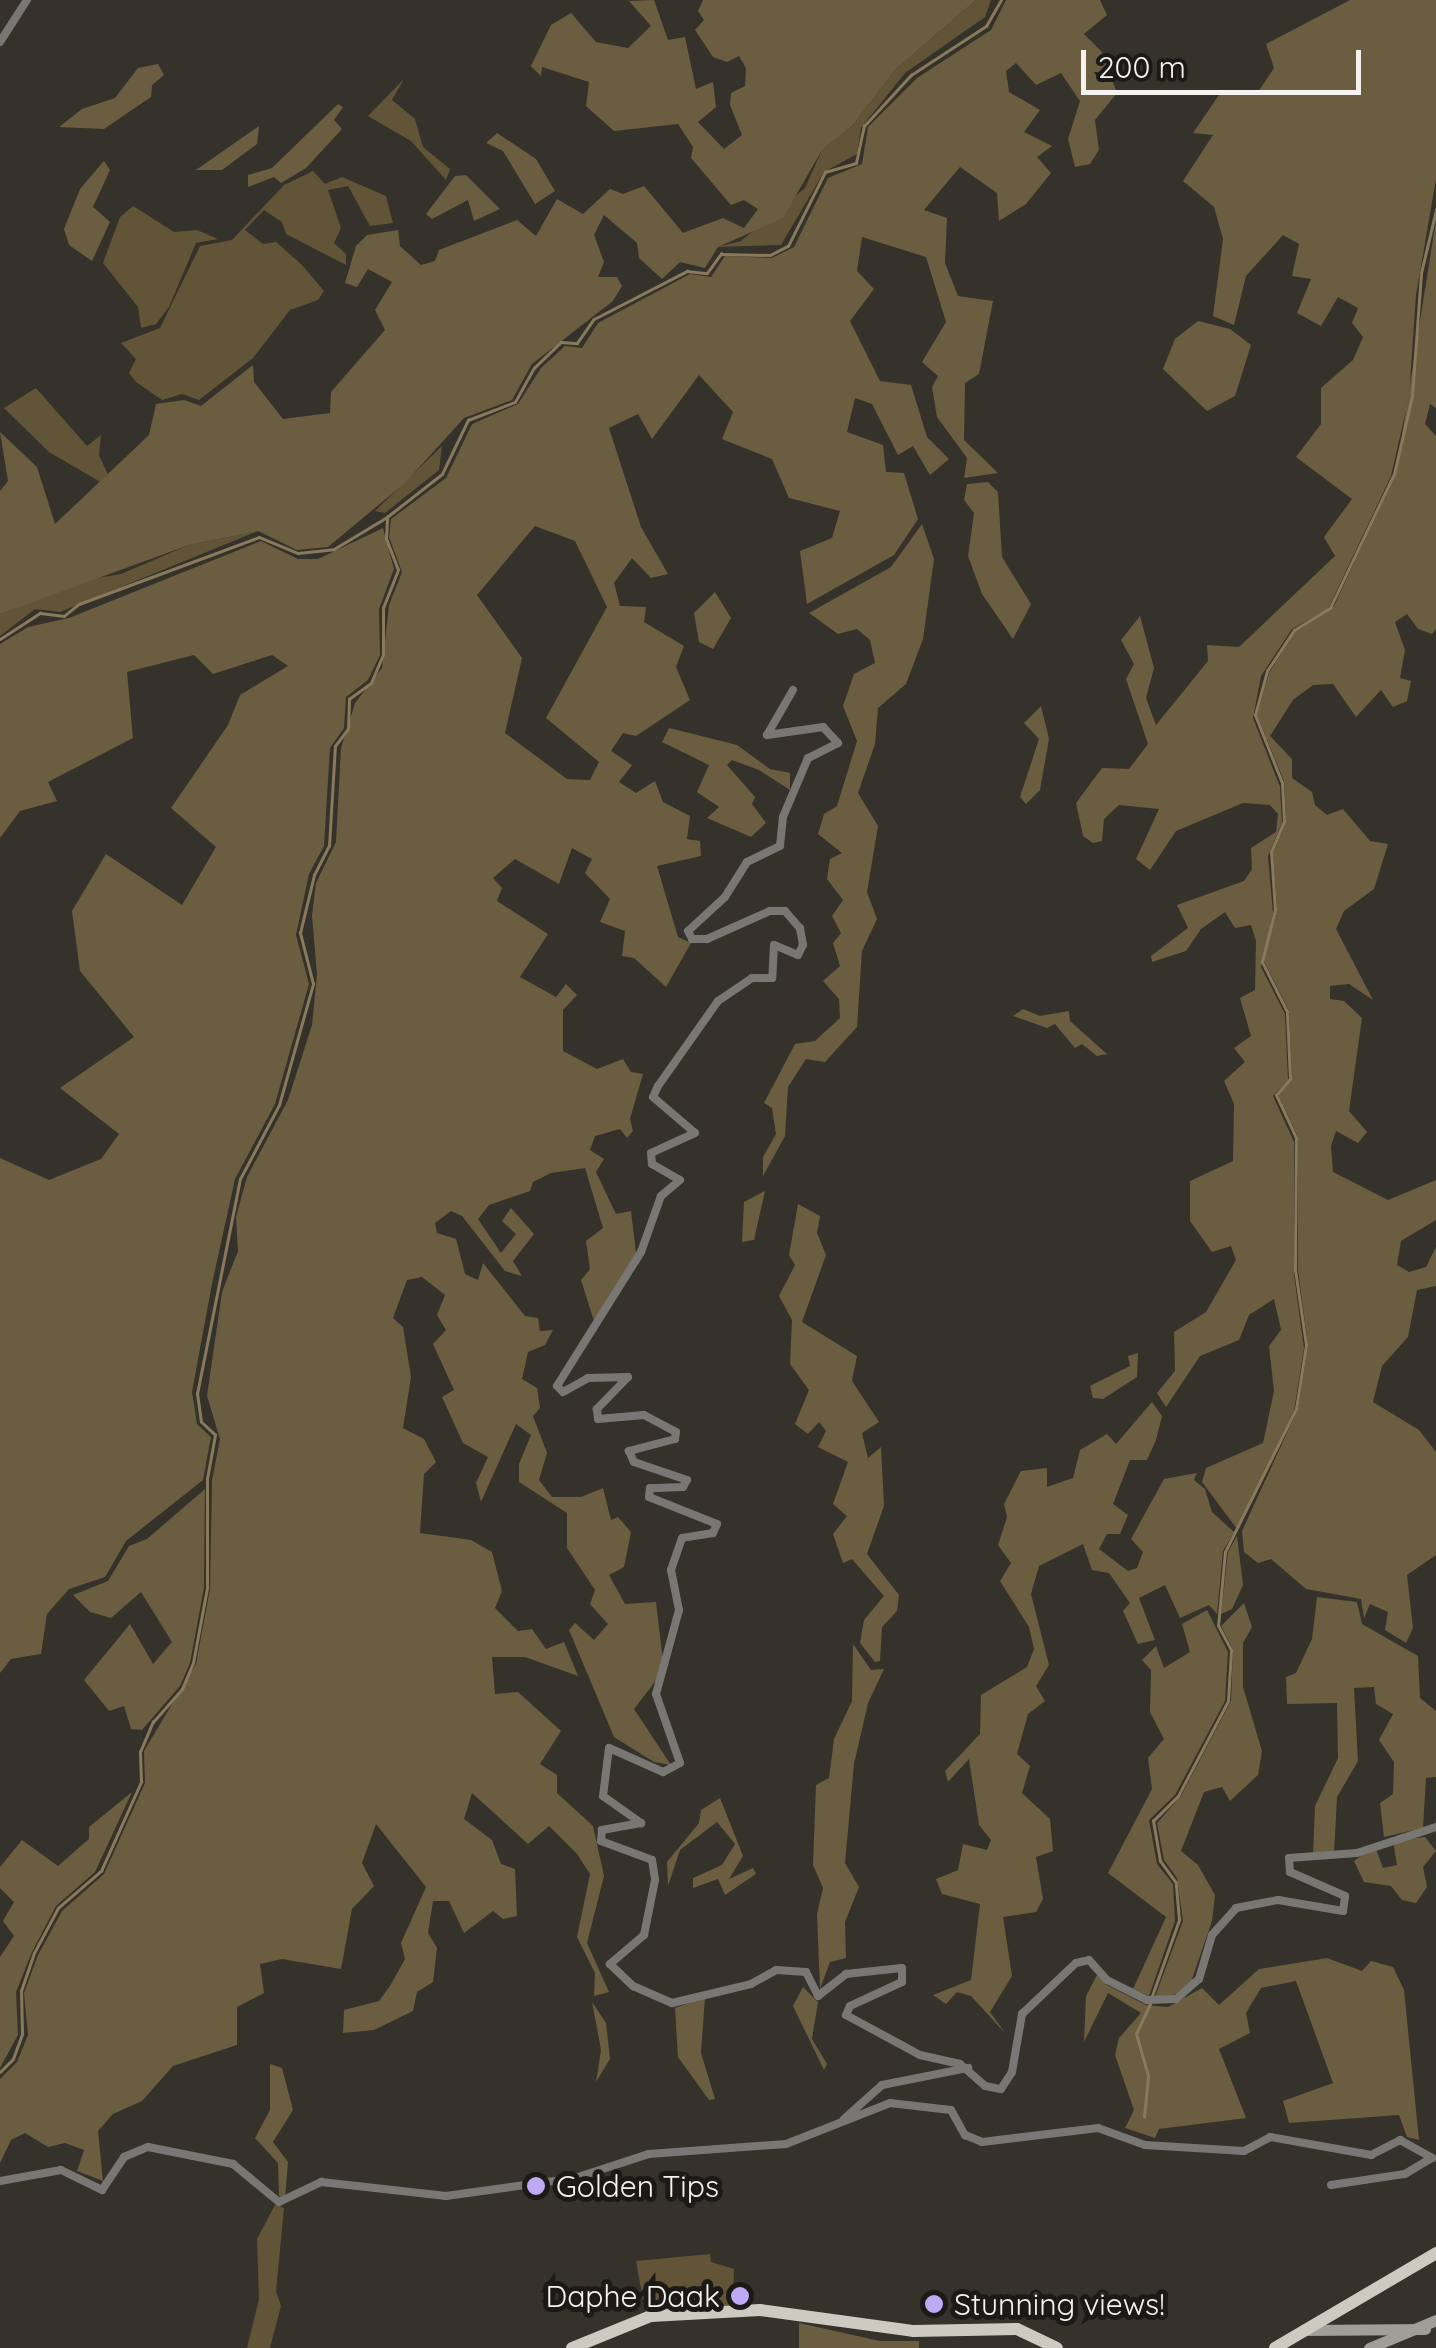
<!DOCTYPE html>
<style>
body{margin:0}
#map{position:relative;width:1436px;height:2348px;overflow:hidden;background:#35322b;font-family:Quicksand,sans-serif}
div>[style]{position:absolute}
.green>*{inset:0;background:#625436}
.forest>*{inset:0;background:#6b5d3f}
.stream>*{height:2.5px;margin:-1.25px;padding:0 1.25px;transform-origin:1.25px;border-radius:1.25px;background:#897a5b}
.minor>*{height:8px;margin:-4px;padding:0 4px;transform-origin:4px;border-radius:4px;background:#797774}
.secondary>*{height:11px;margin:-5.5px;padding:0 5.5px;transform-origin:5.5px;border-radius:5.5px;background:#a09e98}
.trunk>*{height:12px;margin:-6px;padding:0 6px;transform-origin:6px;border-radius:6px;background:#cccac1}
.dots>*{width:28px;height:28px;translate:-50% -50%;box-sizing:border-box;border:5px solid #1b1a17;border-radius:50%}
span{translate:-50% -50%;white-space:nowrap;text-align:center;line-height:1.15;-webkit-text-stroke:10px #1b1a17;paint-order:stroke}
.poi-label{font-size:30px;color:#f5f3ef}
.left{translate:0 -50%;text-align:left}
.right{translate:-100% -50%;text-align:right}
.scale{position:absolute;left:1081px;top:50px;width:280px;height:45px;box-sizing:border-box;border:5px solid #f5f3ef;border-top:0;padding-left:12px;font-size:30px;line-height:35px;white-space:nowrap;color:#f5f3ef;-webkit-text-stroke:8px #1b1a17;paint-order:stroke}
</style>
<div id="map">
<div class="green">
<i style="clip-path:polygon(976px 0,991px 0,985px 17px,905px 73px,861px 128px,857px 154px,824px 172px,781px 245px,717px 247px,741px 241px,805px 188px,822px 150px,852px 126px,896px 69px)"></i>
<i style="clip-path:polygon(404px 79px,392px 100px,415px 119px,423px 147px,450px 169px,446px 180px,411px 141px,368px 116px)"></i>
<i style="clip-path:polygon(313px 171px,325px 184px,342px 177px,386px 196px,393px 223px,370px 226px,348px 186px,328px 190px,341px 228px,334px 243px,346px 254px,346px 265px,286px 234px,282px 222px,264px 210px,245px 230px,263px 244px,276px 242px,302px 265px,324px 291px,318px 300px,290px 310px,253px 358px,199px 400px,182px 394px,162px 400px,136px 382px,129px 373px,136px 359px,121px 343px,160px 328px,200px 246px,232px 240px,284px 185px)"></i>
<i style="clip-path:polygon(133px 206px,174px 232px,197px 230px,218px 239px,196px 243px,169px 307px,156px 324px,141px 328px,138px 307px,103px 263px,120px 217px)"></i>
<i style="clip-path:polygon(36px 388px,87px 446px,101px 435px,99px 455px,109px 477px,102px 483px,49px 452px,4px 408px)"></i>
<i style="clip-path:polygon(442px 446px,439px 470px,385px 513px,375px 511px)"></i>
<i style="clip-path:polygon(258px 531px,60px 612px,35px 609px,0 636px,0 614px,76px 582px,121px 574px,189px 545px)"></i>
<i style="clip-path:polygon(275px 2205px,284px 2208px,276px 2291px,281px 2306px,270px 2348px,247px 2348px,259px 2299px,257px 2239px)"></i>
<i style="clip-path:polygon(710px 2254px,711px 2262px,734px 2269px,733px 2306px,645px 2311px,636px 2261px)"></i>
</div>
<div class="forest">
<i style="clip-path:polygon(654px 0,668px 40px,685px 37px,696px 89px,713px 82px,716px 107px,698px 122px,724px 149px,742px 135px,730px 105px,731px 93px,745px 86px,746px 68px,739px 56px,727px 62px,713px 57px,695px 30px,704px 20px,698px 11px,703px 0,976px 0,896px 69px,852px 126px,822px 150px,783px 218px,718px 247px,705px 268px,680px 262px,662px 279px,639px 258px,637px 243px,604px 215px,594px 235px,604px 262px,598px 277px,617px 277px,622px 286px,613px 301px,532px 364px,512px 400px,464px 418px,405px 483px,328px 547px,297px 550px,258px 531px,189px 545px,0 614px,0 491px,8px 481px,0 432px,37px 467px,55px 524px,149px 435px,156px 404px,184px 400px,201px 406px,253px 365px,254px 382px,283px 419px,330px 413px,331px 392px,385px 330px,375px 310px,392px 282px,368px 269px,357px 287px,345px 283px,356px 246px,367px 235px,398px 230px,400px 246px,421px 265px,435px 261px,439px 250px,517px 220px,536px 236px,557px 199px,583px 214px,610px 189px,623px 194px,644px 186px,683px 233px,723px 218px,744px 228px,758px 209px,744px 200px,731px 205px,691px 158px,693px 147px,678px 124px,614px 131px,586px 106px,589px 82px,542px 67px,541px 76px,531px 66px,551px 25px,571px 13px,596px 42px,628px 48px,651px 26px,629px 1px)"></i>
<i style="clip-path:polygon(evenodd,1006px 0,1100px 0,1107px 15px,1084px 34px,1102px 52px,1117px 93px,1095px 120px,1099px 150px,1090px 164px,1075px 167px,1068px 139px,1080px 101px,1061px 73px,1036px 85px,1016px 63px,1006px 71px,1009px 92px,1040px 110px,1024px 132px,1052px 146px,1037px 157px,1051px 173px,1026px 204px,999px 221px,997px 193px,960px 167px,924px 210px,947px 218px,945px 263px,958px 296px,993px 301px,979px 374px,965px 383px,964px 440px,998px 473px,964px 478px,967px 458px,937px 417px,932px 387px,938px 376px,922px 362px,946px 322px,926px 257px,862px 237px,857px 271px,874px 289px,850px 321px,880px 381px,911px 385px,927px 437px,949px 459px,930px 475px,913px 446px,898px 455px,872px 404px,855px 398px,847px 432px,883px 445px,886px 472px,904px 473px,918px 519px,894px 555px,807px 604px,800px 551px,832px 538px,840px 511px,789px 498px,772px 459px,722px 439px,733px 412px,699px 375px,652px 439px,638px 414px,609px 428px,641px 527px,668px 574px,651px 578px,632px 558px,614px 583px,620px 606px,646px 607px,644px 622px,684px 646px,676px 667px,690px 700px,636px 736px,623px 733px,611px 751px,632px 765px,619px 782px,636px 793px,655px 781px,663px 802px,690px 816px,687px 839px,700px 841px,701px 856px,657px 866px,678px 937px,691px 943px,666px 987px,634px 958px,622px 956px,625px 931px,600px 922px,610px 899px,585px 873px,592px 859px,572px 848px,559px 884px,515px 859px,493px 878px,502px 888px,497px 901px,548px 934px,520px 977px,556px 997px,566px 984px,577px 995px,563px 1010px,563px 1051px,597px 1069px,623px 1059px,631px 1072px,643px 1074px,630px 1119px,633px 1131px,627px 1138px,620px 1129px,595px 1136px,590px 1150px,604px 1159px,596px 1172px,616px 1214px,631px 1211px,636px 1253px,594px 1321px,581px 1280px,590px 1269px,586px 1241px,603px 1228px,585px 1168px,551px 1173px,533px 1182px,530px 1191px,489px 1205px,478px 1219px,501px 1253px,516px 1234px,502px 1221px,511px 1208px,534px 1234px,513px 1261px,522px 1276px,505px 1271px,462px 1216px,451px 1211px,435px 1223px,437px 1233px,456px 1239px,465px 1274px,478px 1280px,483px 1263px,525px 1316px,538px 1318px,540px 1331px,553px 1330px,545px 1345px,528px 1352px,522px 1379px,537px 1388px,540px 1408px,533px 1416px,547px 1453px,539px 1480px,552px 1497px,581px 1497px,603px 1488px,611px 1520px,618px 1517px,631px 1532px,624px 1567px,609px 1575px,625px 1604px,656px 1602px,664px 1670px,634px 1709px,671px 1765px,654px 1762px,614px 1737px,569px 1630px,575px 1623px,594px 1640px,608px 1624px,590px 1604px,595px 1590px,567px 1548px,567px 1513px,519px 1482px,519px 1464px,531px 1435px,516px 1424px,481px 1502px,476px 1483px,488px 1457px,463px 1443px,442px 1397px,454px 1390px,433px 1344px,446px 1330px,437px 1315px,445px 1295px,422px 1277px,407px 1280px,393px 1318px,403px 1327px,411px 1377px,403px 1428px,424px 1439px,436px 1462px,424px 1474px,420px 1533px,471px 1540px,492px 1552px,502px 1591px,495px 1608px,518px 1631px,532px 1629px,546px 1649px,564px 1642px,578px 1676px,525px 1657px,492px 1657px,495px 1694px,518px 1692px,561px 1731px,540px 1764px,557px 1775px,557px 1793px,593px 1826px,604px 1876px,587px 1943px,609px 1992px,594px 1996px,595px 1973px,577px 1937px,590px 1874px,577px 1854px,549px 1826px,528px 1844px,472px 1793px,464px 1819px,492px 1840px,501px 1864px,515px 1869px,517px 1916px,503px 1919px,493px 1911px,464px 1933px,449px 1901px,433px 1901px,428px 1933px,437px 1948px,433px 1982px,417px 1992px,413px 2011px,374px 2030px,343px 2033px,344px 2010px,379px 2001px,390px 1986px,405px 1959px,401px 1943px,426px 1887px,376px 1824px,362px 1863px,374px 1886px,352px 1909px,341px 1969px,282px 1959px,260px 1964px,264px 1993px,237px 2007px,237px 2045px,173px 2066px,142px 2101px,113px 2114px,98px 2131px,103px 2181px,77px 2171px,84px 2150px,65px 2143px,48px 2147px,25px 2133px,11px 2140px,0 2163px,0 2079px,17px 2062px,28px 2035px,24px 1993px,38px 1955px,62px 1911px,104px 1874px,145px 1783px,144px 1751px,196px 1664px,210px 1589px,212px 1480px,220px 1439px,207px 1396px,222px 1292px,238px 1251px,236px 1217px,247px 1177px,288px 1100px,312px 1025px,317px 975px,312px 915px,316px 883px,336px 842px,341px 748px,355px 703px,382px 668px,389px 605px,402px 572px,389px 537px,391px 519px,446px 478px,472px 424px,518px 404px,541px 368px,565px 346px,582px 348px,598px 323px,690px 274px,711px 277px,725px 256px,772px 258px,794px 247px,828px 178px,862px 164px,868px 127px,917px 78px,991px 30px,1006px 0,535px 526px,575px 541px,607px 607px,546px 718px,599px 762px,590px 780px,567px 779px,505px 733px,522px 658px,477px 595px,535px 526px)"></i>
<i style="clip-path:polygon(1350px 0,1436px 0,1436px 179px,1416px 295px,1409px 397px,1391px 476px,1328px 609px,1292px 629px,1261px 676px,1253px 718px,1280px 787px,1282px 823px,1268px 856px,1273px 913px,1261px 967px,1285px 1014px,1288px 1080px,1273px 1096px,1294px 1142px,1294px 1275px,1304px 1348px,1294px 1411px,1237px 1529px,1202px 1482px,1206px 1468px,1263px 1443px,1274px 1391px,1269px 1346px,1281px 1330px,1274px 1299px,1249px 1315px,1239px 1340px,1200px 1356px,1166px 1407px,1157px 1393px,1175px 1371px,1174px 1332px,1206px 1312px,1236px 1260px,1231px 1246px,1212px 1252px,1190px 1221px,1190px 1181px,1233px 1161px,1234px 1104px,1224px 1081px,1245px 1062px,1234px 1048px,1251px 1036px,1240px 998px,1255px 990px,1256px 941px,1251px 925px,1235px 928px,1225px 912px,1201px 929px,1186px 951px,1152px 962px,1151px 956px,1188px 928px,1177px 905px,1244px 881px,1252px 869px,1251px 848px,1276px 832px,1278px 814px,1270px 805px,1243px 803px,1176px 831px,1150px 870px,1136px 859px,1159px 809px,1119px 805px,1104px 819px,1102px 841px,1093px 843px,1083px 836px,1076px 803px,1102px 768px,1129px 769px,1148px 744px,1126px 679px,1134px 664px,1121px 640px,1140px 616px,1154px 668px,1146px 698px,1156px 725px,1208px 661px,1207px 645px,1239px 647px,1335px 556px,1324px 537px,1352px 499px,1296px 457px,1321px 424px,1321px 388px,1353px 360px,1363px 337px,1352px 323px,1358px 308px,1338px 297px,1321px 326px,1297px 313px,1311px 279px,1292px 276px,1299px 244px,1283px 235px,1246px 276px,1234px 325px,1213px 316px,1223px 239px,1214px 207px,1183px 181px,1213px 135px,1193px 133px,1221px 92px,1256px 95px,1274px 68px,1266px 44px)"></i>
<i style="clip-path:polygon(158px 64px,164px 75px,152px 85px,151px 97px,104px 129px,59px 127px,82px 109px,115px 98px,138px 68px)"></i>
<i style="clip-path:polygon(338px 104px,343px 107px,334px 120px,342px 129px,306px 168px,281px 183px,274px 177px,248px 187px,248px 175px,272px 168px)"></i>
<i style="clip-path:polygon(259px 126px,257px 144px,222px 170px,196px 170px)"></i>
<i style="clip-path:polygon(497px 133px,536px 159px,555px 191px,535px 204px,503px 151px,486px 143px)"></i>
<i style="clip-path:polygon(104px 161px,110px 170px,93px 207px,110px 222px,92px 261px,69px 245px,64px 229px,80px 189px)"></i>
<i style="clip-path:polygon(466px 175px,500px 209px,474px 221px,468px 200px,432px 219px,426px 214px,455px 176px)"></i>
<i style="clip-path:polygon(1436px 220px,1436px 408px,1430px 404px,1425px 424px,1436px 436px,1436px 629px,1432px 634px,1418px 629px,1407px 614px,1395px 622px,1405px 650px,1400px 678px,1411px 681px,1407px 701px,1393px 707px,1381px 690px,1356px 717px,1333px 684px,1313px 685px,1293px 700px,1270px 736px,1292px 759px,1292px 778px,1312px 792px,1315px 805px,1327px 815px,1343px 809px,1370px 841px,1388px 844px,1374px 889px,1344px 911px,1336px 929px,1373px 1000px,1349px 984px,1330px 986px,1330px 999px,1344px 1001px,1362px 1018px,1349px 1111px,1367px 1132px,1358px 1143px,1336px 1131px,1331px 1146px,1333px 1172px,1388px 1200px,1436px 1180px,1436px 1220px,1401px 1241px,1397px 1265px,1409px 1272px,1426px 1267px,1436px 1247px,1436px 1286px,1417px 1290px,1408px 1337px,1382px 1366px,1373px 1402px,1419px 1430px,1436px 1452px,1436px 1555px,1407px 1575px,1413px 1628px,1406px 1643px,1385px 1630px,1388px 1612px,1370px 1604px,1364px 1618px,1361px 1599px,1306px 1589px,1271px 1559px,1258px 1563px,1244px 1552px,1242px 1531px,1298px 1409px,1308px 1345px,1298px 1270px,1298px 1137px,1278px 1095px,1292px 1079px,1289px 1011px,1264px 961px,1277px 909px,1273px 853px,1286px 821px,1284px 781px,1257px 715px,1269px 673px,1295px 631px,1334px 606px,1396px 473px)"></i>
<i style="clip-path:polygon(1198px 321px,1230px 329px,1251px 345px,1235px 396px,1207px 411px,1163px 369px,1175px 339px)"></i>
<i style="clip-path:polygon(988px 482px,998px 492px,1002px 557px,1031px 604px,1013px 639px,982px 594px,968px 556px,974px 513px,964px 500px,967px 484px)"></i>
<i style="clip-path:polygon(922px 524px,934px 559px,923px 639px,906px 684px,878px 708px,875px 744px,858px 793px,878px 826px,867px 892px,877px 919px,862px 951px,857px 1027px,825px 1062px,806px 1059px,788px 1087px,785px 1136px,763px 1176px,763px 1157px,776px 1134px,772px 1108px,764px 1103px,795px 1044px,815px 1041px,840px 1018px,839px 999px,823px 981px,840px 966px,833px 943px,841px 933px,832px 916px,843px 900px,827px 879px,830px 859px,842px 853px,818px 834px,824px 814px,837px 806px,857px 741px,843px 706px,854px 674px,875px 663px,870px 640px,857px 629px,838px 634px,809px 613px,891px 567px)"></i>
<i style="clip-path:polygon(383px 528px,394px 569px,379px 609px,380px 655px,368px 680px,346px 697px,344px 728px,330px 748px,324px 846px,309px 874px,296px 935px,309px 984px,275px 1104px,235px 1179px,212px 1284px,192px 1392px,197px 1424px,211px 1437px,203px 1480px,126px 1541px,105px 1577px,69px 1589px,47px 1614px,41px 1654px,11px 1659px,0 1673px,0 1158px,49px 1180px,101px 1159px,119px 1134px,60px 1088px,134px 1037px,80px 971px,72px 911px,106px 854px,182px 905px,216px 847px,171px 808px,228px 725px,240px 695px,288px 666px,272px 655px,213px 674px,194px 655px,127px 672px,133px 738px,48px 782px,57px 801px,20px 811px,0 838px,0 644px,28px 627px,69px 618px,261px 541px,298px 559px,318px 559px)"></i>
<i style="clip-path:polygon(715px 592px,731px 618px,713px 649px,699px 642px,694px 613px)"></i>
<i style="clip-path:polygon(1041px 706px,1049px 739px,1040px 790px,1026px 804px,1020px 797px,1039px 739px,1024px 723px)"></i>
<i style="clip-path:polygon(669px 728px,737px 745px,770px 769px,790px 773px,790px 790px,759px 770px,732px 760px,727px 765px,755px 797px,752px 804px,766px 823px,751px 837px,707px 818px,719px 807px,697px 792px,709px 765px,662px 742px)"></i>
<i style="clip-path:polygon(1023px 1009px,1040px 1016px,1069px 1011px,1070px 1021px,1107px 1054px,1097px 1056px,1082px 1044px,1075px 1048px,1055px 1024px,1047px 1028px,1013px 1016px)"></i>
<i style="clip-path:polygon(765px 1191px,754px 1240px,742px 1242px,744px 1202px)"></i>
<i style="clip-path:polygon(798px 1204px,820px 1216px,817px 1233px,826px 1255px,802px 1322px,857px 1356px,852px 1381px,879px 1422px,862px 1433px,868px 1458px,881px 1447px,884px 1506px,867px 1554px,899px 1595px,897px 1611px,882px 1627px,880px 1661px,875px 1662px,860px 1643px,864px 1620px,884px 1596px,852px 1559px,843px 1563px,833px 1534px,847px 1516px,833px 1504px,848px 1462px,818px 1447px,826px 1431px,819px 1422px,808px 1434px,795px 1424px,809px 1390px,790px 1364px,792px 1320px,779px 1296px,795px 1265px,789px 1255px)"></i>
<i style="clip-path:polygon(1138px 1353px,1137px 1377px,1103px 1399px,1093px 1398px,1090px 1386px,1130px 1366px,1128px 1356px)"></i>
<i style="clip-path:polygon(1152px 1402px,1162px 1416px,1156px 1440px,1147px 1460px,1130px 1460px,1113px 1504px,1128px 1515px,1120px 1534px,1107px 1534px,1099px 1549px,1128px 1571px,1137px 1568px,1143px 1552px,1131px 1539px,1164px 1479px,1197px 1473px,1194px 1480px,1205px 1489px,1212px 1512px,1234px 1532px,1223px 1551px,1217px 1614px,1209px 1605px,1180px 1618px,1165px 1585px,1139px 1598px,1155px 1640px,1138px 1644px,1123px 1611px,1130px 1603px,1109px 1573px,1092px 1570px,1083px 1544px,1039px 1566px,1031px 1594px,1049px 1665px,1036px 1686px,1045px 1701px,1028px 1714px,1017px 1754px,1030px 1766px,1022px 1793px,1050px 1819px,1053px 1851px,1036px 1857px,1043px 1899px,1036px 1912px,1003px 1917px,1012px 1976px,990px 2012px,1006px 2034px,971px 1996px,957px 1992px,946px 2004px,933px 1995px,971px 1980px,980px 1904px,942px 1894px,936px 1879px,958px 1870px,963px 1844px,987px 1850px,991px 1840px,979px 1825px,969px 1759px,948px 1782px,945px 1771px,980px 1734px,981px 1695px,1027px 1667px,1034px 1649px,1029px 1627px,1000px 1581px,1011px 1563px,998px 1545px,1007px 1517px,1004px 1504px,1021px 1471px,1047px 1468px,1047px 1487px,1073px 1478px,1080px 1450px,1107px 1434px,1116px 1444px)"></i>
<i style="clip-path:polygon(205px 1489px,204px 1588px,190px 1663px,180px 1686px,142px 1730px,131px 1729px,124px 1706px,109px 1711px,84px 1680px,130px 1624px,153px 1664px,172px 1642px,141px 1592px,111px 1618px,90px 1612px,73px 1595px,108px 1581px,129px 1546px,147px 1539px)"></i>
<i style="clip-path:polygon(1237px 1536px,1243px 1585px,1232px 1609px,1221px 1614px,1228px 1552px)"></i>
<i style="clip-path:polygon(1317px 1597px,1357px 1602px,1362px 1624px,1418px 1656px,1420px 1698px,1436px 1711px,1436px 1777px,1426px 1778px,1423px 1828px,1384px 1837px,1380px 1803px,1393px 1794px,1394px 1762px,1379px 1740px,1393px 1714px,1376px 1704px,1374px 1687px,1354px 1688px,1358px 1761px,1337px 1797px,1334px 1854px,1313px 1855px,1315px 1806px,1338px 1758px,1337px 1703px,1287px 1704px,1286px 1677px,1296px 1673px,1312px 1639px)"></i>
<i style="clip-path:polygon(1244px 1603px,1252px 1627px,1243px 1643px,1243px 1687px,1262px 1751px,1258px 1775px,1230px 1801px,1222px 1787px,1204px 1792px,1181px 1851px,1198px 1865px,1215px 1895px,1212px 1921px,1190px 1985px,1168px 1998px,1155px 1997px,1183px 1921px,1177px 1878px,1164px 1860px,1157px 1823px,1181px 1796px,1231px 1701px,1233px 1649px,1221px 1626px)"></i>
<i style="clip-path:polygon(1207px 1610px,1228px 1652px,1225px 1701px,1175px 1795px,1149px 1820px,1157px 1864px,1173px 1884px,1175px 1921px,1149px 1996px,1133px 1989px,1166px 1917px,1108px 1873px,1152px 1789px,1148px 1758px,1164px 1739px,1150px 1712px,1151px 1670px,1142px 1660px,1156px 1646px,1164px 1668px,1190px 1652px,1182px 1624px)"></i>
<i style="clip-path:polygon(853px 1644px,871px 1670px,884px 1669px,868px 1703px,854px 1764px,845px 1863px,859px 1887px,845px 1922px,846px 1958px,830px 1962px,820px 1989px,817px 1914px,823px 1888px,813px 1865px,816px 1785px,829px 1778px,834px 1739px,852px 1701px)"></i>
<i style="clip-path:polygon(132px 1792px,95px 1872px,56px 1906px,32px 1952px,16px 1992px,18px 2035px,0 2068px,0 1957px,14px 1936px,3px 1921px,14px 1902px,0 1888px,0 1867px,22px 1840px,58px 1866px,89px 1839px,89px 1827px)"></i>
<i style="clip-path:polygon(720px 1798px,743px 1856px,729px 1879px,753px 1868px,756px 1874px,725px 1895px,718px 1879px,693px 1888px,693px 1878px,722px 1865px,735px 1844px,717px 1822px,680px 1850px,668px 1886px,667px 1862px,699px 1823px,701px 1810px)"></i>
<i style="clip-path:polygon(1425px 1837px,1436px 1851px,1423px 1867px,1427px 1887px,1416px 1903px,1402px 1900px,1391px 1886px,1364px 1882px,1354px 1861px,1375px 1846px,1383px 1868px,1397px 1865px,1393px 1841px)"></i>
<i style="clip-path:polygon(1327px 1958px,1362px 1971px,1371px 1961px,1393px 1967px,1404px 1990px,1419px 2140px,1407px 2137px,1399px 2115px,1289px 2123px,1283px 2101px,1333px 2083px,1296px 1981px,1261px 1988px,1246px 2013px,1250px 2033px,1219px 2049px,1246px 2118px,1159px 2129px,1155px 2138px,1125px 2128px,1134px 2110px,1115px 2055px,1119px 2038px,1141px 2013px,1108px 1993px,1084px 2042px,1086px 1996px,1098px 1973px,1105px 1984px,1146px 2005px,1168px 2007px,1202px 1988px,1219px 2005px,1259px 1969px)"></i>
<i style="clip-path:polygon(803px 1987px,818px 2002px,812px 2039px,827px 2064px,824px 2070px,793px 2006px)"></i>
<i style="clip-path:polygon(705px 1997px,701px 2053px,715px 2099px,709px 2100px,678px 2057px,675px 2008px)"></i>
<i style="clip-path:polygon(592px 2002px,606px 2023px,610px 2059px,596px 2082px,601px 2050px)"></i>
<i style="clip-path:polygon(270px 2064px,282px 2068px,293px 2110px,273px 2142px,288px 2162px,285px 2199px,279px 2196px,278px 2163px,255px 2138px,270px 2110px)"></i>
<i style="clip-path:polygon(799px 2323px,880px 2341px,919px 2341px,919px 2348px,799px 2348px)"></i>
</div>
<div class="stream">
<i style="left:0;top:639px;width:48px;rotate:-33deg"></i>
<i style="left:40px;top:613px;width:24px;rotate:7deg"></i>
<i style="left:64px;top:616px;width:19px;rotate:-39deg"></i>
<i style="left:79px;top:604px;width:192px;rotate:-20.4deg"></i>
<i style="left:259px;top:537px;width:42px;rotate:22.3deg"></i>
<i style="left:298px;top:553px;width:36px;rotate:-6deg"></i>
<i style="left:334px;top:549px;width:62px;rotate:-31.1deg"></i>
<i style="left:387px;top:517px;width:70px;rotate:-38deg"></i>
<i style="left:442px;top:474px;width:60px;rotate:-64.3deg"></i>
<i style="left:468px;top:420px;width:50px;rotate:-21deg"></i>
<i style="left:515px;top:402px;width:39px;rotate:-61deg"></i>
<i style="left:534px;top:368px;width:37px;rotate:-44deg"></i>
<i style="left:561px;top:342px;width:16px;rotate:4deg"></i>
<i style="left:577px;top:343px;width:29px;rotate:-55deg"></i>
<i style="left:594px;top:319px;width:105px;rotate:-27.3deg"></i>
<i style="left:687px;top:271px;width:20px;rotate:6deg"></i>
<i style="left:707px;top:273px;width:24px;rotate:-54deg"></i>
<i style="left:721px;top:254px;width:49px;rotate:1.2deg"></i>
<i style="left:770px;top:255px;width:20px;rotate:-27deg"></i>
<i style="left:788px;top:246px;width:83px;rotate:-63.4deg"></i>
<i style="left:825px;top:172px;width:32px;rotate:-16deg"></i>
<i style="left:856px;top:163px;width:38px;rotate:-78deg"></i>
<i style="left:864px;top:126px;width:69px;rotate:-47.3deg"></i>
<i style="left:911px;top:75px;width:90px;rotate:-33.2deg"></i>
<i style="left:986px;top:26px;width:30px;rotate:-60deg"></i>
<i style="left:1152px;top:1996px;width:81px;rotate:-70.4deg"></i>
<i style="left:1179px;top:1920px;width:37px;rotate:-95deg"></i>
<i style="left:1176px;top:1883px;width:27px;rotate:-126deg"></i>
<i style="left:1160px;top:1861px;width:41px;rotate:-99.9deg"></i>
<i style="left:1153px;top:1821px;width:35px;rotate:-45deg"></i>
<i style="left:1178px;top:1796px;width:107px;rotate:-62.2deg"></i>
<i style="left:1228px;top:1701px;width:51px;rotate:-86.6deg"></i>
<i style="left:1231px;top:1650px;width:27px;rotate:-118deg"></i>
<i style="left:1218px;top:1626px;width:74px;rotate:-84.6deg"></i>
<i style="left:1225px;top:1552px;width:160px;rotate:-63.6deg"></i>
<i style="left:1296px;top:1409px;width:65px;rotate:-81.1deg"></i>
<i style="left:1306px;top:1345px;width:76px;rotate:-98.3deg"></i>
<i style="left:1295px;top:1270px;width:132px;rotate:-89.6deg"></i>
<i style="left:1296px;top:1138px;width:47px;rotate:-114.9deg"></i>
<i style="left:1276px;top:1095px;width:21px;rotate:-49deg"></i>
<i style="left:1290px;top:1079px;width:67px;rotate:-92.6deg"></i>
<i style="left:1287px;top:1012px;width:56px;rotate:-116.6deg"></i>
<i style="left:1262px;top:962px;width:54px;rotate:-76deg"></i>
<i style="left:1275px;top:910px;width:58px;rotate:-93.9deg"></i>
<i style="left:1271px;top:852px;width:34px;rotate:-67deg"></i>
<i style="left:1284px;top:821px;width:38px;rotate:-93deg"></i>
<i style="left:1282px;top:783px;width:73px;rotate:-111.7deg"></i>
<i style="left:1255px;top:715px;width:46px;rotate:-74.7deg"></i>
<i style="left:1267px;top:671px;width:49px;rotate:-56.6deg"></i>
<i style="left:1294px;top:630px;width:42px;rotate:-31.4deg"></i>
<i style="left:1330px;top:608px;width:148px;rotate:-64.5deg"></i>
<i style="left:1394px;top:474px;width:80px;rotate:-77deg"></i>
<i style="left:1412px;top:396px;width:123px;rotate:-85.8deg"></i>
<i style="left:1421px;top:273px;width:65px;rotate:-76.6deg"></i>
<i style="left:0;top:2072px;width:18px;rotate:-45deg"></i>
<i style="left:13px;top:2059px;width:27px;rotate:-70deg"></i>
<i style="left:22px;top:2034px;width:43px;rotate:-91.3deg"></i>
<i style="left:21px;top:1991px;width:40px;rotate:-71.1deg"></i>
<i style="left:34px;top:1953px;width:51px;rotate:-61.9deg"></i>
<i style="left:58px;top:1908px;width:57px;rotate:-40.7deg"></i>
<i style="left:101px;top:1871px;width:98px;rotate:-65.8deg"></i>
<i style="left:141px;top:1782px;width:30px;rotate:-92deg"></i>
<i style="left:140px;top:1752px;width:33px;rotate:-67deg"></i>
<i style="left:153px;top:1722px;width:44px;rotate:-48.7deg"></i>
<i style="left:182px;top:1689px;width:28px;rotate:-67deg"></i>
<i style="left:193px;top:1663px;width:76px;rotate:-79.4deg"></i>
<i style="left:207px;top:1588px;width:109px;rotate:-90deg"></i>
<i style="left:207px;top:1479px;width:45px;rotate:-79.7deg"></i>
<i style="left:215px;top:1435px;width:19px;rotate:-137deg"></i>
<i style="left:201px;top:1422px;width:28px;rotate:-98deg"></i>
<i style="left:197px;top:1394px;width:219px;rotate:-78.7deg"></i>
<i style="left:240px;top:1179px;width:84px;rotate:-62.2deg"></i>
<i style="left:279px;top:1105px;width:126px;rotate:-74.3deg"></i>
<i style="left:313px;top:984px;width:53px;rotate:-104.3deg"></i>
<i style="left:300px;top:933px;width:60px;rotate:-76.4deg"></i>
<i style="left:314px;top:875px;width:33px;rotate:-63deg"></i>
<i style="left:329px;top:846px;width:100px;rotate:-86.6deg"></i>
<i style="left:335px;top:746px;width:21px;rotate:-53deg"></i>
<i style="left:348px;top:729px;width:30px;rotate:-88deg"></i>
<i style="left:349px;top:699px;width:27px;rotate:-36deg"></i>
<i style="left:371px;top:683px;width:30px;rotate:-67deg"></i>
<i style="left:383px;top:655px;width:47px;rotate:-90deg"></i>
<i style="left:383px;top:608px;width:41px;rotate:-68.5deg"></i>
<i style="left:398px;top:570px;width:33px;rotate:-111deg"></i>
<i style="left:386px;top:539px;width:22px;rotate:-87deg"></i>
<i style="left:1144px;top:2117px;width:41px;rotate:-84.4deg"></i>
<i style="left:1148px;top:2076px;width:44px;rotate:-105.9deg"></i>
<i style="left:1136px;top:2034px;width:33px;rotate:-65deg"></i>
</div>
<div class="minor">
<i style="left:0;top:42px;width:50px;rotate:-57.3deg"></i>
<i style="left:793px;top:690px;width:52px;rotate:120deg"></i>
<i style="left:767px;top:735px;width:57px;rotate:-8.1deg"></i>
<i style="left:823px;top:727px;width:22px;rotate:47deg"></i>
<i style="left:838px;top:743px;width:34px;rotate:153deg"></i>
<i style="left:808px;top:758px;width:64px;rotate:113deg"></i>
<i style="left:783px;top:817px;width:29px;rotate:96deg"></i>
<i style="left:780px;top:846px;width:37px;rotate:154deg"></i>
<i style="left:747px;top:862px;width:41px;rotate:122.2deg"></i>
<i style="left:725px;top:897px;width:50px;rotate:137.4deg"></i>
<i style="left:688px;top:931px;width:9px;rotate:63deg"></i>
<i style="left:692px;top:939px;width:15px"></i>
<i style="left:707px;top:939px;width:69px;rotate:-24deg"></i>
<i style="left:770px;top:911px;width:15px"></i>
<i style="left:785px;top:911px;width:23px;rotate:49deg"></i>
<i style="left:800px;top:928px;width:17px;rotate:80deg"></i>
<i style="left:803px;top:945px;width:11px;rotate:117deg"></i>
<i style="left:798px;top:955px;width:26px;rotate:-157deg"></i>
<i style="left:774px;top:945px;width:33px;rotate:93deg"></i>
<i style="left:772px;top:978px;width:20px;rotate:180deg"></i>
<i style="left:752px;top:978px;width:41px;rotate:145.9deg"></i>
<i style="left:718px;top:1001px;width:104px;rotate:125.2deg"></i>
<i style="left:658px;top:1086px;width:12px;rotate:114deg"></i>
<i style="left:653px;top:1097px;width:55px;rotate:40.6deg"></i>
<i style="left:695px;top:1133px;width:48px;rotate:155.6deg"></i>
<i style="left:651px;top:1153px;width:11px;rotate:85deg"></i>
<i style="left:652px;top:1164px;width:32px;rotate:30deg"></i>
<i style="left:680px;top:1180px;width:25px;rotate:140deg"></i>
<i style="left:661px;top:1196px;width:59px;rotate:109.7deg"></i>
<i style="left:641px;top:1252px;width:158px;rotate:122.1deg"></i>
<i style="left:557px;top:1386px;width:8px;rotate:45deg"></i>
<i style="left:563px;top:1392px;width:29px;rotate:-29deg"></i>
<i style="left:588px;top:1378px;width:40px;rotate:-1.4deg"></i>
<i style="left:628px;top:1377px;width:45px;rotate:134.1deg"></i>
<i style="left:597px;top:1409px;width:10px;rotate:84deg"></i>
<i style="left:598px;top:1419px;width:46px;rotate:-5deg"></i>
<i style="left:644px;top:1415px;width:36px;rotate:28deg"></i>
<i style="left:676px;top:1432px;width:7px;rotate:98deg"></i>
<i style="left:675px;top:1439px;width:48px;rotate:165.4deg"></i>
<i style="left:629px;top:1451px;width:12px;rotate:66deg"></i>
<i style="left:634px;top:1462px;width:56px;rotate:18.8deg"></i>
<i style="left:687px;top:1480px;width:8px;rotate:120deg"></i>
<i style="left:683px;top:1487px;width:33px;rotate:178deg"></i>
<i style="left:650px;top:1488px;width:9px;rotate:96deg"></i>
<i style="left:649px;top:1497px;width:73px;rotate:21.7deg"></i>
<i style="left:717px;top:1524px;width:10px;rotate:114deg"></i>
<i style="left:713px;top:1533px;width:31px;rotate:171deg"></i>
<i style="left:682px;top:1538px;width:34px;rotate:109deg"></i>
<i style="left:671px;top:1570px;width:41px;rotate:78.7deg"></i>
<i style="left:679px;top:1610px;width:87px;rotate:105.3deg"></i>
<i style="left:656px;top:1694px;width:73px;rotate:70.8deg"></i>
<i style="left:680px;top:1763px;width:19px;rotate:152deg"></i>
<i style="left:663px;top:1772px;width:59px;rotate:-156deg"></i>
<i style="left:609px;top:1748px;width:48px;rotate:97.1deg"></i>
<i style="left:603px;top:1796px;width:47px;rotate:35.4deg"></i>
<i style="left:641px;top:1823px;width:40px;rotate:170deg"></i>
<i style="left:602px;top:1830px;width:11px;rotate:95deg"></i>
<i style="left:601px;top:1841px;width:54px;rotate:20.4deg"></i>
<i style="left:652px;top:1860px;width:20px;rotate:81deg"></i>
<i style="left:655px;top:1880px;width:56px;rotate:101.3deg"></i>
<i style="left:644px;top:1935px;width:45px;rotate:139.5deg"></i>
<i style="left:610px;top:1964px;width:32px;rotate:44deg"></i>
<i style="left:633px;top:1986px;width:43px;rotate:23.6deg"></i>
<i style="left:672px;top:2003px;width:81px;rotate:-13.5deg"></i>
<i style="left:751px;top:1984px;width:29px;rotate:-29deg"></i>
<i style="left:776px;top:1970px;width:30px;rotate:4deg"></i>
<i style="left:806px;top:1972px;width:27px;rotate:63deg"></i>
<i style="left:818px;top:1996px;width:36px;rotate:-38deg"></i>
<i style="left:846px;top:1974px;width:56px;rotate:-6.1deg"></i>
<i style="left:902px;top:1968px;width:14px;rotate:90deg"></i>
<i style="left:902px;top:1982px;width:57px;rotate:155.2deg"></i>
<i style="left:850px;top:2006px;width:10px;rotate:114deg"></i>
<i style="left:846px;top:2015px;width:84px;rotate:28.4deg"></i>
<i style="left:920px;top:2055px;width:41px;rotate:12.7deg"></i>
<i style="left:960px;top:2064px;width:33px;rotate:41deg"></i>
<i style="left:985px;top:2086px;width:16px;rotate:11deg"></i>
<i style="left:1001px;top:2089px;width:20px;rotate:-57deg"></i>
<i style="left:1012px;top:2072px;width:59px;rotate:-80.2deg"></i>
<i style="left:1022px;top:2014px;width:74px;rotate:-43.4deg"></i>
<i style="left:1076px;top:1963px;width:13px;rotate:-13deg"></i>
<i style="left:1089px;top:1960px;width:27px;rotate:48deg"></i>
<i style="left:1107px;top:1980px;width:45px;rotate:26.6deg"></i>
<i style="left:1147px;top:2000px;width:29px;rotate:-2deg"></i>
<i style="left:1176px;top:1999px;width:30px;rotate:-41deg"></i>
<i style="left:1199px;top:1979px;width:46px;rotate:-73.5deg"></i>
<i style="left:1212px;top:1935px;width:36px;rotate:-48deg"></i>
<i style="left:1236px;top:1908px;width:43px;rotate:-10.8deg"></i>
<i style="left:1278px;top:1900px;width:66px;rotate:9.6deg"></i>
<i style="left:1343px;top:1911px;width:15px;rotate:-82deg"></i>
<i style="left:1345px;top:1896px;width:60px;rotate:-156.4deg"></i>
<i style="left:1290px;top:1872px;width:14px;rotate:-94deg"></i>
<i style="left:1289px;top:1858px;width:68px;rotate:-4.2deg"></i>
<i style="left:1357px;top:1853px;width:83px;rotate:-18.2deg"></i>
<i style="left:844px;top:2119px;width:51px;rotate:-41.8deg"></i>
<i style="left:882px;top:2085px;width:88px;rotate:-11.2deg"></i>
<i style="left:0;top:2181px;width:62px;rotate:-10.2deg"></i>
<i style="left:61px;top:2170px;width:46px;rotate:26deg"></i>
<i style="left:102px;top:2190px;width:40px;rotate:-56deg"></i>
<i style="left:124px;top:2157px;width:26px;rotate:-23deg"></i>
<i style="left:148px;top:2147px;width:87px;rotate:11.3deg"></i>
<i style="left:233px;top:2164px;width:60px;rotate:39.6deg"></i>
<i style="left:279px;top:2202px;width:47px;rotate:-25.5deg"></i>
<i style="left:321px;top:2182px;width:126px;rotate:6.4deg"></i>
<i style="left:446px;top:2196px;width:130px;rotate:-7.9deg"></i>
<i style="left:575px;top:2178px;width:78px;rotate:-18deg"></i>
<i style="left:649px;top:2154px;width:137px;rotate:-4.2deg"></i>
<i style="left:786px;top:2144px;width:112px;rotate:-21.5deg"></i>
<i style="left:890px;top:2103px;width:61px;rotate:6.5deg"></i>
<i style="left:951px;top:2110px;width:29px;rotate:61deg"></i>
<i style="left:965px;top:2135px;width:18px;rotate:22deg"></i>
<i style="left:982px;top:2142px;width:117px;rotate:-6.9deg"></i>
<i style="left:1098px;top:2128px;width:50px;rotate:19.9deg"></i>
<i style="left:1145px;top:2145px;width:99px;rotate:3.5deg"></i>
<i style="left:1244px;top:2151px;width:30px;rotate:-28deg"></i>
<i style="left:1270px;top:2137px;width:103px;rotate:10.1deg"></i>
<i style="left:1371px;top:2155px;width:33px;rotate:-27deg"></i>
<i style="left:1400px;top:2140px;width:37px;rotate:29deg"></i>
<i style="left:1331px;top:2185px;width:75px;rotate:-8.5deg"></i>
<i style="left:1405px;top:2174px;width:31px;rotate:-31deg"></i>
</div>
<div class="secondary">
<i style="left:1304px;top:2330px;width:121px;rotate:-0.5deg"></i>
<i style="left:1369px;top:2348px;width:73px;rotate:-22.7deg"></i>
</div>
<div class="trunk">
<i style="left:572px;top:2348px;width:85px;rotate:-22.1deg"></i>
<i style="left:651px;top:2316px;width:109px;rotate:-3.2deg"></i>
<i style="left:760px;top:2310px;width:154px;rotate:7.8deg"></i>
<i style="left:913px;top:2331px;width:104px;rotate:-1.1deg"></i>
<i style="left:1017px;top:2329px;width:44px;rotate:25.4deg"></i>
<i style="left:1275px;top:2348px;width:187px;rotate:-30.5deg"></i>
</div>
<div class="dots">
<i style="left:536px;top:2186px;background:#bea9f5"></i>
<i style="left:740px;top:2296px;background:#bea9f5"></i>
<i style="left:934px;top:2304px;background:#bea9f5"></i>
</div>
<div class="poi-label">
<span class="left" style="left:556px;top:2186px">Golden Tips</span>
<span class="right" style="left:720px;top:2296px">Daphe Daak</span>
<span class="left" style="left:954px;top:2304px">Stunning views!</span>
</div>
<div class="scale">200 m</div>
</div>
